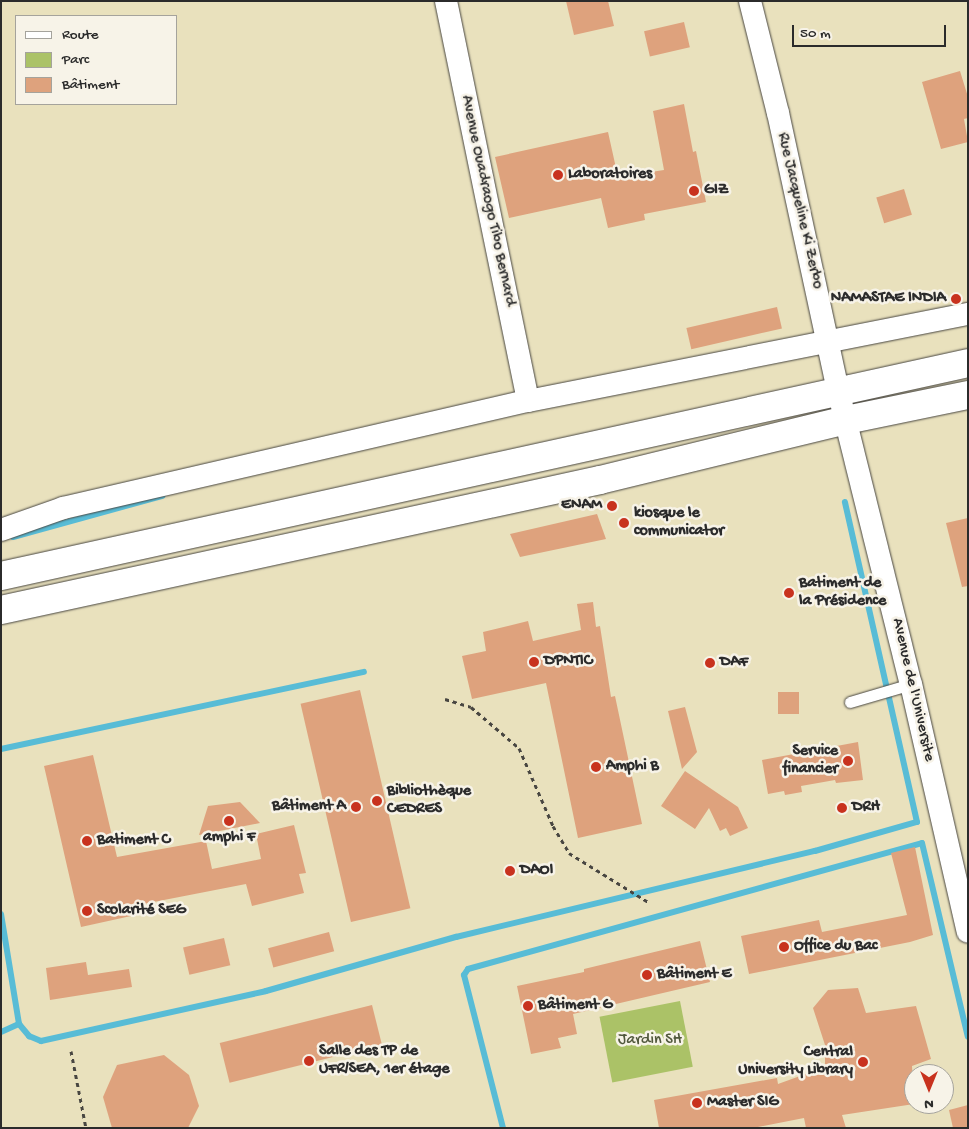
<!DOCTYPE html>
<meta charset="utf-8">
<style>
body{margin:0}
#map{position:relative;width:969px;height:1129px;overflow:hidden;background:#e9e1bd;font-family:"Gochi Hand",sans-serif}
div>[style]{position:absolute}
.green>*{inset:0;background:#abc267;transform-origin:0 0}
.stream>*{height:6px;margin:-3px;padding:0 3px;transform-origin:3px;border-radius:3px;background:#58bcd6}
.building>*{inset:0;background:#dea27d;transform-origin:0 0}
.path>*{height:3px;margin-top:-1.5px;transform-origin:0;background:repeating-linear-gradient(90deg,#484641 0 4px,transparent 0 8px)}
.roads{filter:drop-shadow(0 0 1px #484641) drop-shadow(0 0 1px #484641)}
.service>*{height:11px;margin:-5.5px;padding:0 5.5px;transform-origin:5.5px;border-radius:5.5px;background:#fff}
.minor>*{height:22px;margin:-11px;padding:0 11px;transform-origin:11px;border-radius:11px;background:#fff}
.primary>*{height:28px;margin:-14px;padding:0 14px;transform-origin:14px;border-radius:14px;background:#fff}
.dots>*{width:14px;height:14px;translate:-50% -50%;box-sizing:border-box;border:2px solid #f7f3e8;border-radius:50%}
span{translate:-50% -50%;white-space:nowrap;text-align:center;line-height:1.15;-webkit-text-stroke:5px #f7f3e8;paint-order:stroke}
.poi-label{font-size:16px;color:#2b2b2b;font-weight:700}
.left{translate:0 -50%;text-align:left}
.right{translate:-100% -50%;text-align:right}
.street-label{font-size:16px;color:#2b2b2b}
.park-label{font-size:16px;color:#51583d}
.frame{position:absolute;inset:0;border:2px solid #2b2b2b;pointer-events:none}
.legend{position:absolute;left:15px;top:15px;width:162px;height:90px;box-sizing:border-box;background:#f7f3e8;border:1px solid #a5a39c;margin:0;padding:6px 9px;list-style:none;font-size:15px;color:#2b2b2b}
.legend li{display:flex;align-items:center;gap:10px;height:25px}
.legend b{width:25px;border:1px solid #a5a39c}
.north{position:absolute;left:904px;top:1064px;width:50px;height:50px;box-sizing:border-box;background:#f7f3e8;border:1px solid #a5a39c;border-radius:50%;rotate:180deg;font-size:14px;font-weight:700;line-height:20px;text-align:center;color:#2b2b2b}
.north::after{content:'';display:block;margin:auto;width:18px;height:22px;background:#c8321e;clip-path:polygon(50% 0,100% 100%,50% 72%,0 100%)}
.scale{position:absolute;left:792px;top:25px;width:154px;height:22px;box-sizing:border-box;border:2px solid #2b2b2b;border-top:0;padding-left:6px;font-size:15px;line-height:18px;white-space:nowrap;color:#2b2b2b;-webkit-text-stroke:4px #f7f3e8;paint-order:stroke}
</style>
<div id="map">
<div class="green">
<i style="left:680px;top:1001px;width:67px;height:82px;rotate:79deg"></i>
</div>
<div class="stream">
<i style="left:13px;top:537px;width:155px;rotate:-15.4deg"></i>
<i style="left:1px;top:749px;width:371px;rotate:-12deg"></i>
<i style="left:1px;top:914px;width:111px;rotate:80.7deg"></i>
<i style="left:19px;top:1024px;width:16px;rotate:50deg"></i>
<i style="left:29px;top:1036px;width:13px;rotate:23deg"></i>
<i style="left:41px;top:1041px;width:230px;rotate:-12.5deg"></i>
<i style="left:266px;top:991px;width:198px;rotate:-15.9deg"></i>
<i style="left:456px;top:937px;width:369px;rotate:-13.5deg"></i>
<i style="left:815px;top:851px;width:106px;rotate:-15.9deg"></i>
<i style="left:917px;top:822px;width:328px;rotate:-102.7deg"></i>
<i style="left:1px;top:1032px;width:20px;rotate:-24deg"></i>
<i style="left:503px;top:1128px;width:158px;rotate:-104.3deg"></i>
<i style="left:464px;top:975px;width:7px;rotate:-56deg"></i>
<i style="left:468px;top:969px;width:471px;rotate:-15.5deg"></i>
<i style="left:922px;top:843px;width:199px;rotate:76.7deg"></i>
</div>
<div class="building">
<i style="clip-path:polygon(566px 1px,608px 1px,614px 26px,574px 35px)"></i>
<i style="left:684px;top:22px;width:26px;height:41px;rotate:77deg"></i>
<i style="clip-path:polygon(960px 71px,968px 97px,968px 118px,964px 119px,968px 142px,941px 149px,922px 82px)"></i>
<i style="clip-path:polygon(684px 104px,693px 152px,696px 151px,706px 202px,644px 214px,645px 220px,608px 228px,601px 198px,509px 218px,495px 157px,608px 132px,618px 177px,664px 170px,653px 111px)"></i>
<i style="left:904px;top:189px;width:27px;height:29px;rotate:73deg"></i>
<i style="left:777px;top:307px;width:22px;height:93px;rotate:77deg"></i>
<i style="clip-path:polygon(597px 514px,606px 539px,520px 557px,510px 534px)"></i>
<i style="clip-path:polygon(968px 518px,968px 586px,962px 587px,946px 523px)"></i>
<i style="clip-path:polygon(593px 602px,596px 627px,600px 626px,611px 697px,615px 696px,642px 824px,578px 838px,546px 683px,472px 699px,462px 656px,486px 651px,483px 632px,528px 621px,533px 641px,581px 630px,577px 604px)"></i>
<i style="left:360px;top:690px;width:224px;height:61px;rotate:77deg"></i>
<i style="left:799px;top:692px;width:22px;height:21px;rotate:90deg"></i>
<i style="clip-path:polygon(685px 707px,697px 752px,682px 769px,668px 711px)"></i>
<i style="clip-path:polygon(858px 742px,863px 780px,836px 783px,835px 780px,801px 786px,802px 792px,785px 795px,784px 791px,768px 794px,762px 760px)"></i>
<i style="clip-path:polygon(93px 755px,117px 857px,206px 841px,212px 869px,261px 859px,256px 834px,294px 825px,306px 873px,299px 874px,304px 893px,252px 906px,246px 884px,128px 907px,131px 916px,81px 927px,44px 766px)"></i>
<i style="clip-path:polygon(685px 771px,738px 807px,748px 828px,730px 836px,726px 828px,720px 831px,709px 808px,695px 829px,661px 806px)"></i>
<i style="clip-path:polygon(240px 802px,260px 823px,199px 835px,208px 806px)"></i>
<i style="clip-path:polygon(915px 847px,933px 935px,910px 942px,749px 974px,741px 936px,819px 920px,822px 932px,907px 915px,891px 853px)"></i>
<i style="left:329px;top:932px;width:20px;height:63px;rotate:75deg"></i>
<i style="left:224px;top:938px;width:28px;height:42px;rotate:77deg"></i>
<i style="clip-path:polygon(700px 941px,710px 982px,573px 1014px,577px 1034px,558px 1038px,561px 1048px,531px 1054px,517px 986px,584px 972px,584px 969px)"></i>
<i style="clip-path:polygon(86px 962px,88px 975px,129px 969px,132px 987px,50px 1000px,46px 968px)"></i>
<i style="clip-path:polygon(858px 988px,866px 1013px,916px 1006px,931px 1059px,912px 1066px,914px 1104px,842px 1115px,846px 1128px,806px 1128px,804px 1118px,753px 1128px,659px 1128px,654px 1100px,777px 1078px,778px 1084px,825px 1067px,825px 1045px,813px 1008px,828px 990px)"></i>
<i style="left:372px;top:1005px;width:41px;height:157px;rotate:76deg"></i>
<i style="clip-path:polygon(164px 1055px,189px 1075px,199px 1106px,188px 1128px,112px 1128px,103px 1097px,117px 1065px)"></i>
<i style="clip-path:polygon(968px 1105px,968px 1128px,953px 1128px,949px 1110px)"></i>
</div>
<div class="path">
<i style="left:445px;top:699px;width:27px;rotate:17deg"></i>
<i style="left:471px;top:707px;width:63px;rotate:40.5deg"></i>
<i style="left:519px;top:748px;width:85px;rotate:66.4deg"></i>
<i style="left:553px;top:826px;width:31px;rotate:59deg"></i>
<i style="left:569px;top:853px;width:95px;rotate:31.7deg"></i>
<i style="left:71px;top:1051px;width:78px;rotate:79deg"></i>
</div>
<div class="roads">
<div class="service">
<i style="left:850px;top:702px;width:64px;rotate:-16.4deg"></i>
</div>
<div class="minor">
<i style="left:446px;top:1px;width:408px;rotate:78.4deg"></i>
<i style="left:750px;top:1px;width:115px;rotate:76deg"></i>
<i style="left:778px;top:113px;width:283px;rotate:77.8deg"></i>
<i style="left:838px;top:390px;width:303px;rotate:76.1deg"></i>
<i style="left:911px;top:684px;width:254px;rotate:77.1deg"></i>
<i style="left:1px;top:530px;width:66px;rotate:-19.5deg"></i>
<i style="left:63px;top:508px;width:477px;rotate:-13deg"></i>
<i style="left:528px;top:401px;width:449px;rotate:-11.2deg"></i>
</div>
<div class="primary">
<i style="left:1px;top:576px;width:990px;rotate:-12.42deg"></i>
<i style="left:1px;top:610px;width:613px;rotate:-12.24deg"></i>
<i style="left:600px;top:480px;width:253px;rotate:-13.7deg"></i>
<i style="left:846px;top:420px;width:125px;rotate:-11.6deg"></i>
</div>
</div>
<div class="dots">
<i style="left:558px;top:175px;background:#c8321e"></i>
<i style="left:694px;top:191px;background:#c8321e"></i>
<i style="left:956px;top:299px;background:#c8321e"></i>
<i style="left:612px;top:506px;background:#c8321e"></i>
<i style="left:624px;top:523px;background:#c8321e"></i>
<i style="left:789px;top:593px;background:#c8321e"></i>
<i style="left:534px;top:662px;background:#c8321e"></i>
<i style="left:710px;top:663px;background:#c8321e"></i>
<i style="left:848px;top:761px;background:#c8321e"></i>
<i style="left:596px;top:767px;background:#c8321e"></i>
<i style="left:377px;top:801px;background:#c8321e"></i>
<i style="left:356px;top:807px;background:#c8321e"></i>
<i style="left:842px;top:808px;background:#c8321e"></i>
<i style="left:229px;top:821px;background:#c8321e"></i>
<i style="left:87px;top:841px;background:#c8321e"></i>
<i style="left:510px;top:871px;background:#c8321e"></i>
<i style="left:87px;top:911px;background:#c8321e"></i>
<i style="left:784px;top:947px;background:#c8321e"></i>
<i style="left:647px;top:975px;background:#c8321e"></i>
<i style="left:528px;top:1006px;background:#c8321e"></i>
<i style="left:309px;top:1061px;background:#c8321e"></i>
<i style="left:863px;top:1062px;background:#c8321e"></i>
<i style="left:697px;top:1103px;background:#c8321e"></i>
</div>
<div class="poi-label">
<span class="left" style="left:568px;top:175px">Laboratoires</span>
<span class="left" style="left:704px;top:191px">GIZ</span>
<span class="right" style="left:946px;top:299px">NAMASTAE INDIA</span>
<span class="right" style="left:602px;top:506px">ENAM</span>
<span class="left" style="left:634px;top:523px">kiosque le<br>communicator</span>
<span class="left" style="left:799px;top:593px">Batiment de<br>la Présidence</span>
<span class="left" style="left:544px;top:662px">DPNTIC</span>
<span class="left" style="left:720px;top:663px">DAF</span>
<span class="right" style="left:838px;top:761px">Service<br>financier</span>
<span class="left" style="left:606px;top:767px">Amphi B</span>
<span class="left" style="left:387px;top:801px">Bibliothèque<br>CEDRES</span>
<span class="right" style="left:346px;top:807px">Bâtiment A</span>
<span class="left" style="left:852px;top:808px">DRH</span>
<span style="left:229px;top:838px">amphi F</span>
<span class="left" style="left:97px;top:841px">Batiment C</span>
<span class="left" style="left:520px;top:871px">DAOI</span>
<span class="left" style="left:97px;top:911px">Scolarité SEG</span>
<span class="left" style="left:794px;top:947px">Office du Bac</span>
<span class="left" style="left:657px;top:975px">Bâtiment E</span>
<span class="left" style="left:538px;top:1006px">Bâtiment G</span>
<span class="left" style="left:319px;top:1061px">Salle des TP de<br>UFR/SEA, 1er étage</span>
<span class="right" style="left:853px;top:1062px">Central<br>University Library</span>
<span class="left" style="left:707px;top:1103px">Master SIG</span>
</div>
<div class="street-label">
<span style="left:487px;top:201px;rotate:78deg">Avenue Ouadraogo Tibo Bernard</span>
<span style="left:799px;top:211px;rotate:77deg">Rue Jacqueline Ki Zerbo</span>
<span style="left:912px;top:690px;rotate:77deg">Avenue de l'Universite</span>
</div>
<div class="park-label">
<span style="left:650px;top:1041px">Jardin SH</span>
</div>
<div class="frame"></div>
<ul class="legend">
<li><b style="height:6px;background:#fff"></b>Route</li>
<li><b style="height:14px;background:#abc267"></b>Parc</li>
<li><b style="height:14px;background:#dea27d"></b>Bâtiment</li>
</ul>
<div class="north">N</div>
<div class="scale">50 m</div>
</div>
